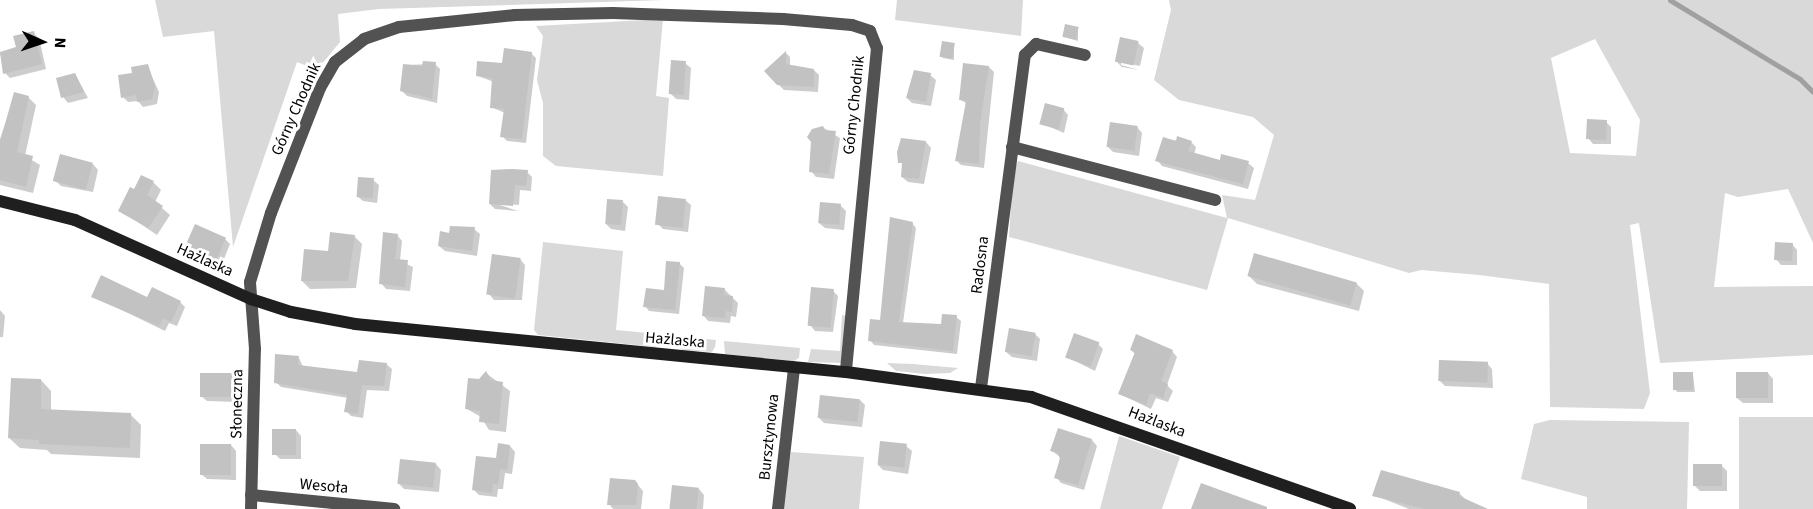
<!DOCTYPE html>
<meta charset="utf-8">
<style>
body{margin:0}
#map{position:relative;width:1813px;height:509px;overflow:hidden;background:#fff;font-family:"Source Sans 3",sans-serif}
div>[style]{position:absolute}
.green>*{inset:0;background:#d9d9d9;transform-origin:0 0}
.shadow>*{inset:0;background:#0003}
.stream>*{height:5px;margin:-2.5px;padding:0 2.5px;transform-origin:2.5px;border-radius:2.5px;background:#a0a0a0}
.building>*{inset:0;background:#c2c2c2;transform-origin:0 0}
.street>*{height:12px;margin:-6px;padding:0 6px;transform-origin:6px;border-radius:6px;background:#525252}
.secondary>*{height:12px;margin:-6px;padding:0 6px;transform-origin:6px;border-radius:6px;background:#1f1f1f}
span{translate:-50% -50%;white-space:nowrap;text-align:center;line-height:1.15;-webkit-text-stroke:6px #fff;paint-order:stroke}
.street-label{font-size:16px;color:#000}
.north{position:absolute;left:12px;top:12px;width:60px;height:60px;-webkit-text-stroke:4px #fff;paint-order:stroke;rotate:93deg;font-size:16px;font-weight:700;line-height:24px;text-align:center;color:#000}
.north::after{content:'';display:block;margin:auto;width:21px;height:27px;background:#000;clip-path:polygon(50% 0,100% 100%,50% 72%,0 100%)}
</style>
<div id="map">
<div class="green">
<i style="clip-path:polygon(155px 0,665px 0,379px 9px,338px 14px,340px 42px,317px 70px,297px 62px,233px 247px,214px 31px,163px 37px)"></i>
<i style="clip-path:polygon(897px 0,1023px 0,1021px 36px,895px 20px)"></i>
<i style="clip-path:polygon(evenodd,1169px 0,1813px 0,1813px 243px,1788px 189px,1738px 197px,1725px 193px,1714px 287px,1813px 286px,1813px 355px,1660px 363px,1639px 223px,1630px 225px,1650px 393px,1644px 409px,1550px 407px,1549px 284px,1479px 275px,1421px 270px,1409px 273px,1228px 218px,1207px 290px,1009px 237px,1013px 173px,1018px 161px,1227px 218px,1222px 195px,1255px 200px,1274px 135px,1253px 117px,1179px 100px,1154px 80px,1171px 10px,1169px 0,1595px 39px,1640px 120px,1636px 156px,1570px 153px,1551px 58px,1595px 39px)"></i>
<i style="clip-path:polygon(663px 19px,656px 96px,669px 98px,663px 176px,556px 166px,543px 156px,543px 103px,537px 80px,543px 36px,536px 26px)"></i>
<i style="clip-path:polygon(543px 242px,623px 251px,616px 330px,659px 334px,656px 347px,538px 335px,534px 330px)"></i>
<i style="clip-path:polygon(842px 315px,847px 316px,842px 363px,808px 362px,811px 349px,840px 351px)"></i>
<i style="clip-path:polygon(670px 335px,716px 340px,715px 347px,712px 352px,683px 350px,671px 343px)"></i>
<i style="clip-path:polygon(724px 341px,800px 348px,799px 358px,794px 361px,725px 354px)"></i>
<i style="clip-path:polygon(887px 363px,913px 364px,958px 368px,950px 373px,925px 374px,896px 371px)"></i>
<i style="left:1813px;top:417px;width:92px;height:74px;rotate:90deg"></i>
<i style="clip-path:polygon(1550px 420px,1689px 422px,1687px 509px,1587px 509px,1587px 497px,1521px 479px,1534px 424px)"></i>
<i style="clip-path:polygon(1119px 436px,1180px 457px,1162px 509px,1100px 509px)"></i>
<i style="clip-path:polygon(791px 452px,864px 457px,859px 509px,782px 509px)"></i>
</div>
<div class="shadow">
<i style="clip-path:polygon(1078px 29px,1078px 41px,1064px 37px)"></i>
<i style="clip-path:polygon(33px 33px,39px 38px,46px 69px,10px 78px,5px 73px,0 53px,18px 49px)"></i>
<i style="clip-path:polygon(1138px 43px,1144px 48px,1140px 66px,1121px 62px,1121px 65px,1139px 70px,1122px 67px,1117px 62px)"></i>
<i style="clip-path:polygon(954px 44px,954px 60px,943px 58px,941px 56px)"></i>
<i style="clip-path:polygon(531px 53px,536px 58px,526px 143px,507px 141px,502px 136px,505px 113px,491px 107px,494px 82px,478px 76px)"></i>
<i style="clip-path:polygon(786px 53px,790px 57px,790px 68px,814px 70px,819px 75px,818px 92px,784px 90px,778px 84px)"></i>
<i style="clip-path:polygon(685px 63px,691px 68px,689px 100px,676px 99px,670px 93px)"></i>
<i style="clip-path:polygon(435px 64px,440px 69px,437px 103px,407px 96px,402px 91px,404px 65px)"></i>
<i style="clip-path:polygon(147px 66px,159px 92px,157px 104px,143px 107px,138px 101px,128px 102px,123px 97px,134px 74px)"></i>
<i style="clip-path:polygon(989px 67px,994px 72px,984px 168px,961px 165px,956px 160px,967px 104px,960px 99px)"></i>
<i style="clip-path:polygon(75px 74px,88px 98px,68px 103px,63px 97px)"></i>
<i style="clip-path:polygon(930px 75px,936px 80px,931px 106px,912px 103px,907px 98px)"></i>
<i style="clip-path:polygon(15px 94px,29px 98px,36px 105px,25px 156px,40px 165px,33px 193px,0 185px,0 139px)"></i>
<i style="clip-path:polygon(1063px 109px,1068px 115px,1064px 133px,1041px 123px)"></i>
<i style="clip-path:polygon(1606px 122px,1611px 127px,1611px 144px,1593px 144px,1588px 138px)"></i>
<i style="clip-path:polygon(822px 127px,840px 138px,834px 179px,816px 177px,811px 171px)"></i>
<i style="clip-path:polygon(1137px 127px,1142px 133px,1139px 156px,1113px 152px,1107px 146px)"></i>
<i style="clip-path:polygon(902px 139px,926px 142px,931px 148px,924px 184px,908px 182px,902px 177px)"></i>
<i style="clip-path:polygon(1164px 139px,1191px 142px,1196px 147px,1194px 155px,1221px 162px,1248px 163px,1254px 168px,1248px 189px,1162px 166px,1157px 160px)"></i>
<i style="clip-path:polygon(93px 164px,98px 170px,93px 192px,61px 186px,55px 180px)"></i>
<i style="clip-path:polygon(527px 172px,532px 177px,531px 191px,520px 190px,519px 205px,494px 203px,518px 211px,495px 209px,490px 204px)"></i>
<i style="clip-path:polygon(373px 180px,379px 185px,377px 203px,363px 201px,357px 196px)"></i>
<i style="clip-path:polygon(153px 182px,161px 190px,155px 202px,170px 215px,157px 235px,120px 210px,135px 191px)"></i>
<i style="clip-path:polygon(685px 200px,691px 205px,688px 232px,663px 229px,658px 224px)"></i>
<i style="clip-path:polygon(623px 202px,628px 207px,625px 231px,611px 229px,606px 224px)"></i>
<i style="clip-path:polygon(840px 205px,846px 211px,844px 230px,825px 228px,819px 223px)"></i>
<i style="clip-path:polygon(912px 223px,916px 228px,903px 323px,943px 325px,956px 317px,961px 321px,957px 354px,874px 345px,870px 340px,881px 321px)"></i>
<i style="clip-path:polygon(474px 229px,480px 234px,477px 256px,445px 251px,439px 246px)"></i>
<i style="clip-path:polygon(397px 235px,402px 241px,400px 261px,413px 267px,410px 291px,386px 289px,381px 283px)"></i>
<i style="clip-path:polygon(354px 236px,362px 244px,356px 288px,310px 289px,302px 281px,329px 253px)"></i>
<i style="clip-path:polygon(225px 239px,230px 244px,222px 264px,187px 245px)"></i>
<i style="clip-path:polygon(1792px 244px,1797px 250px,1797px 265px,1781px 265px,1776px 259px)"></i>
<i style="clip-path:polygon(520px 259px,525px 265px,522px 300px,494px 300px,489px 294px)"></i>
<i style="clip-path:polygon(679px 263px,684px 268px,679px 314px,649px 311px,645px 306px,665px 291px)"></i>
<i style="clip-path:polygon(1249px 276px,1356px 283px,1364px 291px,1359px 311px,1257px 284px)"></i>
<i style="clip-path:polygon(724px 289px,738px 303px,736px 317px,731px 316px,730px 323px,708px 321px,703px 315px)"></i>
<i style="clip-path:polygon(833px 291px,838px 296px,833px 332px,815px 331px,810px 325px)"></i>
<i style="clip-path:polygon(93px 296px,180px 302px,185px 307px,177px 326px,169px 323px,165px 331px)"></i>
<i style="clip-path:polygon(0 310px,5px 316px,3px 337px,0 337px)"></i>
<i style="clip-path:polygon(1035px 334px,1040px 339px,1037px 361px,1012px 357px,1006px 352px)"></i>
<i style="clip-path:polygon(1098px 344px,1103px 349px,1095px 371px,1067px 357px)"></i>
<i style="clip-path:polygon(1131px 350px,1172px 351px,1177px 357px,1167px 385px,1173px 391px,1168px 402px,1156px 398px,1151px 409px,1120px 394px,1135px 354px)"></i>
<i style="clip-path:polygon(299px 358px,303px 367px,359px 373px,386px 364px,392px 369px,389px 391px,367px 390px,363px 418px,351px 416px,346px 411px,348px 398px,281px 387px,276px 382px)"></i>
<i style="clip-path:polygon(1487px 363px,1492px 369px,1493px 388px,1445px 386px,1440px 381px)"></i>
<i style="clip-path:polygon(486px 373px,510px 391px,506px 432px,489px 430px,481px 417px,467px 409px)"></i>
<i style="clip-path:polygon(1768px 373px,1773px 379px,1773px 403px,1743px 403px,1737px 398px)"></i>
<i style="clip-path:polygon(232px 374px,237px 380px,237px 402px,207px 401px,201px 396px)"></i>
<i style="clip-path:polygon(1693px 374px,1695px 392px,1677px 392px,1675px 389px)"></i>
<i style="clip-path:polygon(41px 380px,51px 391px,51px 411px,131px 415px,141px 425px,140px 458px,51px 454px,47px 450px,20px 448px,9px 438px)"></i>
<i style="clip-path:polygon(860px 400px,865px 405px,862px 427px,824px 423px,818px 417px)"></i>
<i style="clip-path:polygon(296px 430px,301px 436px,301px 459px,280px 459px,275px 454px)"></i>
<i style="clip-path:polygon(1092px 440px,1097px 446px,1084px 490px,1061px 483px,1056px 477px,1060px 457px,1052px 451px)"></i>
<i style="clip-path:polygon(231px 445px,236px 451px,236px 480px,207px 479px,201px 474px)"></i>
<i style="clip-path:polygon(510px 446px,515px 452px,512px 474px,505px 473px,503px 489px,498px 489px,497px 497px,479px 495px,474px 490px)"></i>
<i style="clip-path:polygon(906px 446px,912px 451px,908px 474px,883px 470px,878px 465px)"></i>
<i style="clip-path:polygon(436px 464px,441px 470px,439px 492px,404px 489px,399px 484px)"></i>
<i style="clip-path:polygon(1722px 466px,1727px 471px,1727px 491px,1700px 491px,1695px 486px)"></i>
<i style="clip-path:polygon(638px 485px,643px 491px,641px 509px,613px 509px,609px 504px)"></i>
<i style="clip-path:polygon(1436px 485px,1459px 493px,1476px 509px,1409px 509px,1374px 495px,1434px 489px)"></i>
<i style="clip-path:polygon(699px 489px,704px 495px,703px 509px,671px 509px)"></i>
</div>
<div class="stream">
<i style="left:1670px;top:0;width:152px;rotate:31.3deg"></i>
<i style="left:1800px;top:79px;width:18px;rotate:45deg"></i>
</div>
<div class="building">
<i style="left:1065px;top:24px;width:14px;height:13px;rotate:12deg"></i>
<i style="clip-path:polygon(34px 31px,42px 64px,3px 74px,0 52px,16px 47px,13px 36px)"></i>
<i style="left:1120px;top:37px;width:19px;height:25px;rotate:12deg"></i>
<i style="left:942px;top:41px;width:13px;height:16px;rotate:9deg"></i>
<i style="clip-path:polygon(504px 48px,532px 52px,522px 139px,500px 137px,504px 109px,490px 108px,492px 78px,476px 76px,477px 61px,502px 63px)"></i>
<i style="clip-path:polygon(786px 51px,786px 64px,814px 69px,814px 87px,777px 85px,764px 71px)"></i>
<i style="left:671px;top:60px;width:15px;height:34px;rotate:4deg"></i>
<i style="clip-path:polygon(423px 61px,436px 62px,432px 99px,400px 91px,403px 64px,422px 66px)"></i>
<i style="clip-path:polygon(963px 63px,989px 66px,980px 124px,979px 164px,955px 161px,966px 101px,959px 100px)"></i>
<i style="clip-path:polygon(148px 64px,155px 86px,152px 99px,137px 102px,136px 95px,121px 98px,118px 75px,132px 73px,131px 67px)"></i>
<i style="clip-path:polygon(914px 70px,931px 73px,926px 102px,906px 98px)"></i>
<i style="clip-path:polygon(75px 73px,84px 92px,61px 98px,56px 78px)"></i>
<i style="clip-path:polygon(14px 92px,29px 96px,17px 152px,33px 156px,26px 187px,0 180px,0 142px)"></i>
<i style="left:1045px;top:103px;width:20px;height:22px;rotate:15deg"></i>
<i style="left:1587px;top:119px;width:20px;height:20px;rotate:3deg"></i>
<i style="left:1110px;top:122px;width:28px;height:25px;rotate:8deg"></i>
<i style="clip-path:polygon(823px 126px,825px 130px,836px 131px,829px 174px,809px 172px,811px 142px,807px 137px,812px 129px)"></i>
<i style="clip-path:polygon(1177px 136px,1192px 141px,1188px 151px,1220px 160px,1221px 154px,1249px 161px,1243px 184px,1155px 161px,1163px 137px,1176px 141px)"></i>
<i style="clip-path:polygon(901px 138px,926px 141px,919px 179px,901px 177px,902px 163px,898px 163px,897px 152px)"></i>
<i style="left:60px;top:154px;width:34px;height:28px;rotate:15deg"></i>
<i style="clip-path:polygon(512px 169px,528px 170px,526px 186px,515px 185px,513px 206px,489px 204px,491px 170px)"></i>
<i style="clip-path:polygon(141px 175px,154px 181px,147px 195px,163px 206px,148px 228px,118px 211px,130px 187px,134px 189px)"></i>
<i style="left:358px;top:177px;width:16px;height:20px;rotate:4deg"></i>
<i style="left:658px;top:196px;width:28px;height:29px;rotate:6deg"></i>
<i style="left:607px;top:199px;width:16px;height:25px;rotate:4deg"></i>
<i style="left:820px;top:202px;width:21px;height:21px;rotate:5deg"></i>
<i style="clip-path:polygon(890px 217px,913px 222px,899px 322px,941px 324px,942px 314px,957px 315px,953px 351px,868px 341px,870px 319px,880px 320px)"></i>
<i style="left:195px;top:224px;width:34px;height:24px;rotate:24deg"></i>
<i style="clip-path:polygon(450px 226px,475px 227px,472px 251px,438px 246px,440px 231px,449px 233px)"></i>
<i style="clip-path:polygon(330px 232px,355px 235px,348px 281px,301px 281px,304px 249px,328px 251px)"></i>
<i style="clip-path:polygon(383px 232px,398px 234px,395px 259px,408px 260px,405px 287px,379px 284px)"></i>
<i style="left:1775px;top:242px;width:18px;height:18px;rotate:3deg"></i>
<i style="left:1254px;top:253px;width:107px;height:24px;rotate:16deg"></i>
<i style="left:492px;top:254px;width:29px;height:41px;rotate:8deg"></i>
<i style="clip-path:polygon(666px 261px,680px 262px,675px 310px,643px 307px,646px 288px,664px 290px)"></i>
<i style="clip-path:polygon(101px 275px,147px 297px,152px 287px,181px 301px,171px 322px,163px 318px,159px 326px,91px 297px)"></i>
<i style="clip-path:polygon(705px 286px,725px 288px,724px 295px,733px 296px,732px 312px,726px 311px,725px 318px,702px 316px)"></i>
<i style="left:811px;top:287px;width:23px;height:39px;rotate:5deg"></i>
<i style="left:1009px;top:328px;width:27px;height:24px;rotate:10deg"></i>
<i style="left:1074px;top:333px;width:27px;height:26px;rotate:20deg"></i>
<i style="clip-path:polygon(1136px 334px,1173px 350px,1161px 381px,1168px 384px,1163px 398px,1150px 393px,1146px 405px,1118px 394px,1135px 352px,1130px 350px)"></i>
<i style="clip-path:polygon(275px 354px,299px 356px,298px 365px,357px 372px,359px 360px,387px 363px,384px 386px,362px 385px,358px 414px,344px 412px,347px 395px,274px 383px)"></i>
<i style="left:1439px;top:360px;width:49px;height:21px;rotate:2deg"></i>
<i style="clip-path:polygon(486px 371px,491px 380px,503px 382px,499px 424px,479px 422px,480px 411px,465px 409px,468px 378px,479px 379px)"></i>
<i style="left:1673px;top:372px;width:20px;height:18px"></i>
<i style="left:1736px;top:372px;width:32px;height:26px"></i>
<i style="left:200px;top:373px;width:33px;height:24px"></i>
<i style="clip-path:polygon(11px 378px,41px 379px,41px 409px,131px 413px,130px 448px,39px 444px,39px 440px,8px 438px)"></i>
<i style="left:820px;top:395px;width:40px;height:23px;rotate:6deg"></i>
<i style="clip-path:polygon(1058px 428px,1092px 439px,1078px 485px,1054px 478px,1060px 459px,1058px 453px,1050px 451px)"></i>
<i style="left:272px;top:429px;width:24px;height:26px"></i>
<i style="left:880px;top:441px;width:27px;height:24px;rotate:6deg"></i>
<i style="clip-path:polygon(498px 443px,510px 445px,507px 470px,500px 469px,498px 485px,493px 484px,492px 493px,472px 490px,476px 456px,496px 458px)"></i>
<i style="left:200px;top:444px;width:31px;height:31px"></i>
<i style="left:400px;top:459px;width:36px;height:25px;rotate:6deg"></i>
<i style="left:1693px;top:464px;width:29px;height:22px"></i>
<i style="clip-path:polygon(1381px 470px,1460px 492px,1459px 496px,1488px 509px,1425px 509px,1372px 496px)"></i>
<i style="clip-path:polygon(610px 478px,635px 480px,638px 484px,636px 505px,607px 505px)"></i>
<i style="clip-path:polygon(1201px 483px,1267px 507px,1267px 509px,1191px 509px)"></i>
<i style="left:672px;top:485px;width:27px;height:24px;rotate:6deg"></i>
</div>
<div class="street">
<i style="left:1012px;top:147px;width:210px;rotate:14.6deg"></i>
<i style="left:981px;top:388px;width:336px;rotate:-82.5deg"></i>
<i style="left:1025px;top:55px;width:16px;rotate:-45deg"></i>
<i style="left:1036px;top:44px;width:50px;rotate:12.7deg"></i>
<i style="left:251px;top:495px;width:144px;rotate:5.6deg"></i>
<i style="left:251px;top:509px;width:160px;rotate:-88.6deg"></i>
<i style="left:255px;top:349px;width:67px;rotate:-94.3deg"></i>
<i style="left:250px;top:282px;width:72px;rotate:-73.1deg"></i>
<i style="left:271px;top:213px;width:134px;rotate:-68.6deg"></i>
<i style="left:320px;top:88px;width:30px;rotate:-60deg"></i>
<i style="left:335px;top:62px;width:37px;rotate:-38deg"></i>
<i style="left:364px;top:39px;width:37px;rotate:-19deg"></i>
<i style="left:399px;top:27px;width:117px;rotate:-5.9deg"></i>
<i style="left:515px;top:15px;width:98px;rotate:-1.2deg"></i>
<i style="left:613px;top:13px;width:170px;rotate:2deg"></i>
<i style="left:783px;top:19px;width:69px;rotate:5deg"></i>
<i style="left:852px;top:25px;width:19px;rotate:18deg"></i>
<i style="left:870px;top:31px;width:18px;rotate:68deg"></i>
<i style="left:877px;top:48px;width:325px;rotate:95.5deg"></i>
<i style="left:778px;top:509px;width:142px;rotate:-83.5deg"></i>
</div>
<div class="secondary">
<i style="left:0;top:201px;width:77px;rotate:14.2deg"></i>
<i style="left:75px;top:220px;width:193px;rotate:24.2deg"></i>
<i style="left:251px;top:299px;width:42px;rotate:18deg"></i>
<i style="left:291px;top:312px;width:65px;rotate:10.6deg"></i>
<i style="left:355px;top:324px;width:493px;rotate:5.6deg"></i>
<i style="left:846px;top:372px;width:187px;rotate:7.7deg"></i>
<i style="left:1031px;top:397px;width:338px;rotate:19.3deg"></i>
</div>
<div class="street-label">
<span style="left:854px;top:105px;rotate:-84deg">Górny Chodnik</span>
<span style="left:296px;top:109px;rotate:-66deg">Górny Chodnik</span>
<span style="left:205px;top:260px;rotate:24deg">Hażlaska</span>
<span style="left:980px;top:265px;rotate:-83deg">Radosna</span>
<span style="left:675px;top:340px;rotate:5deg">Hażlaska</span>
<span style="left:237px;top:404px;rotate:-89deg">Słoneczna</span>
<span style="left:1157px;top:422px;rotate:21deg">Hażlaska</span>
<span style="left:769px;top:437px;rotate:-84deg">Bursztynowa</span>
<span style="left:324px;top:486px;rotate:5deg">Wesoła</span>
</div>
<div class="north">N</div>
</div>
